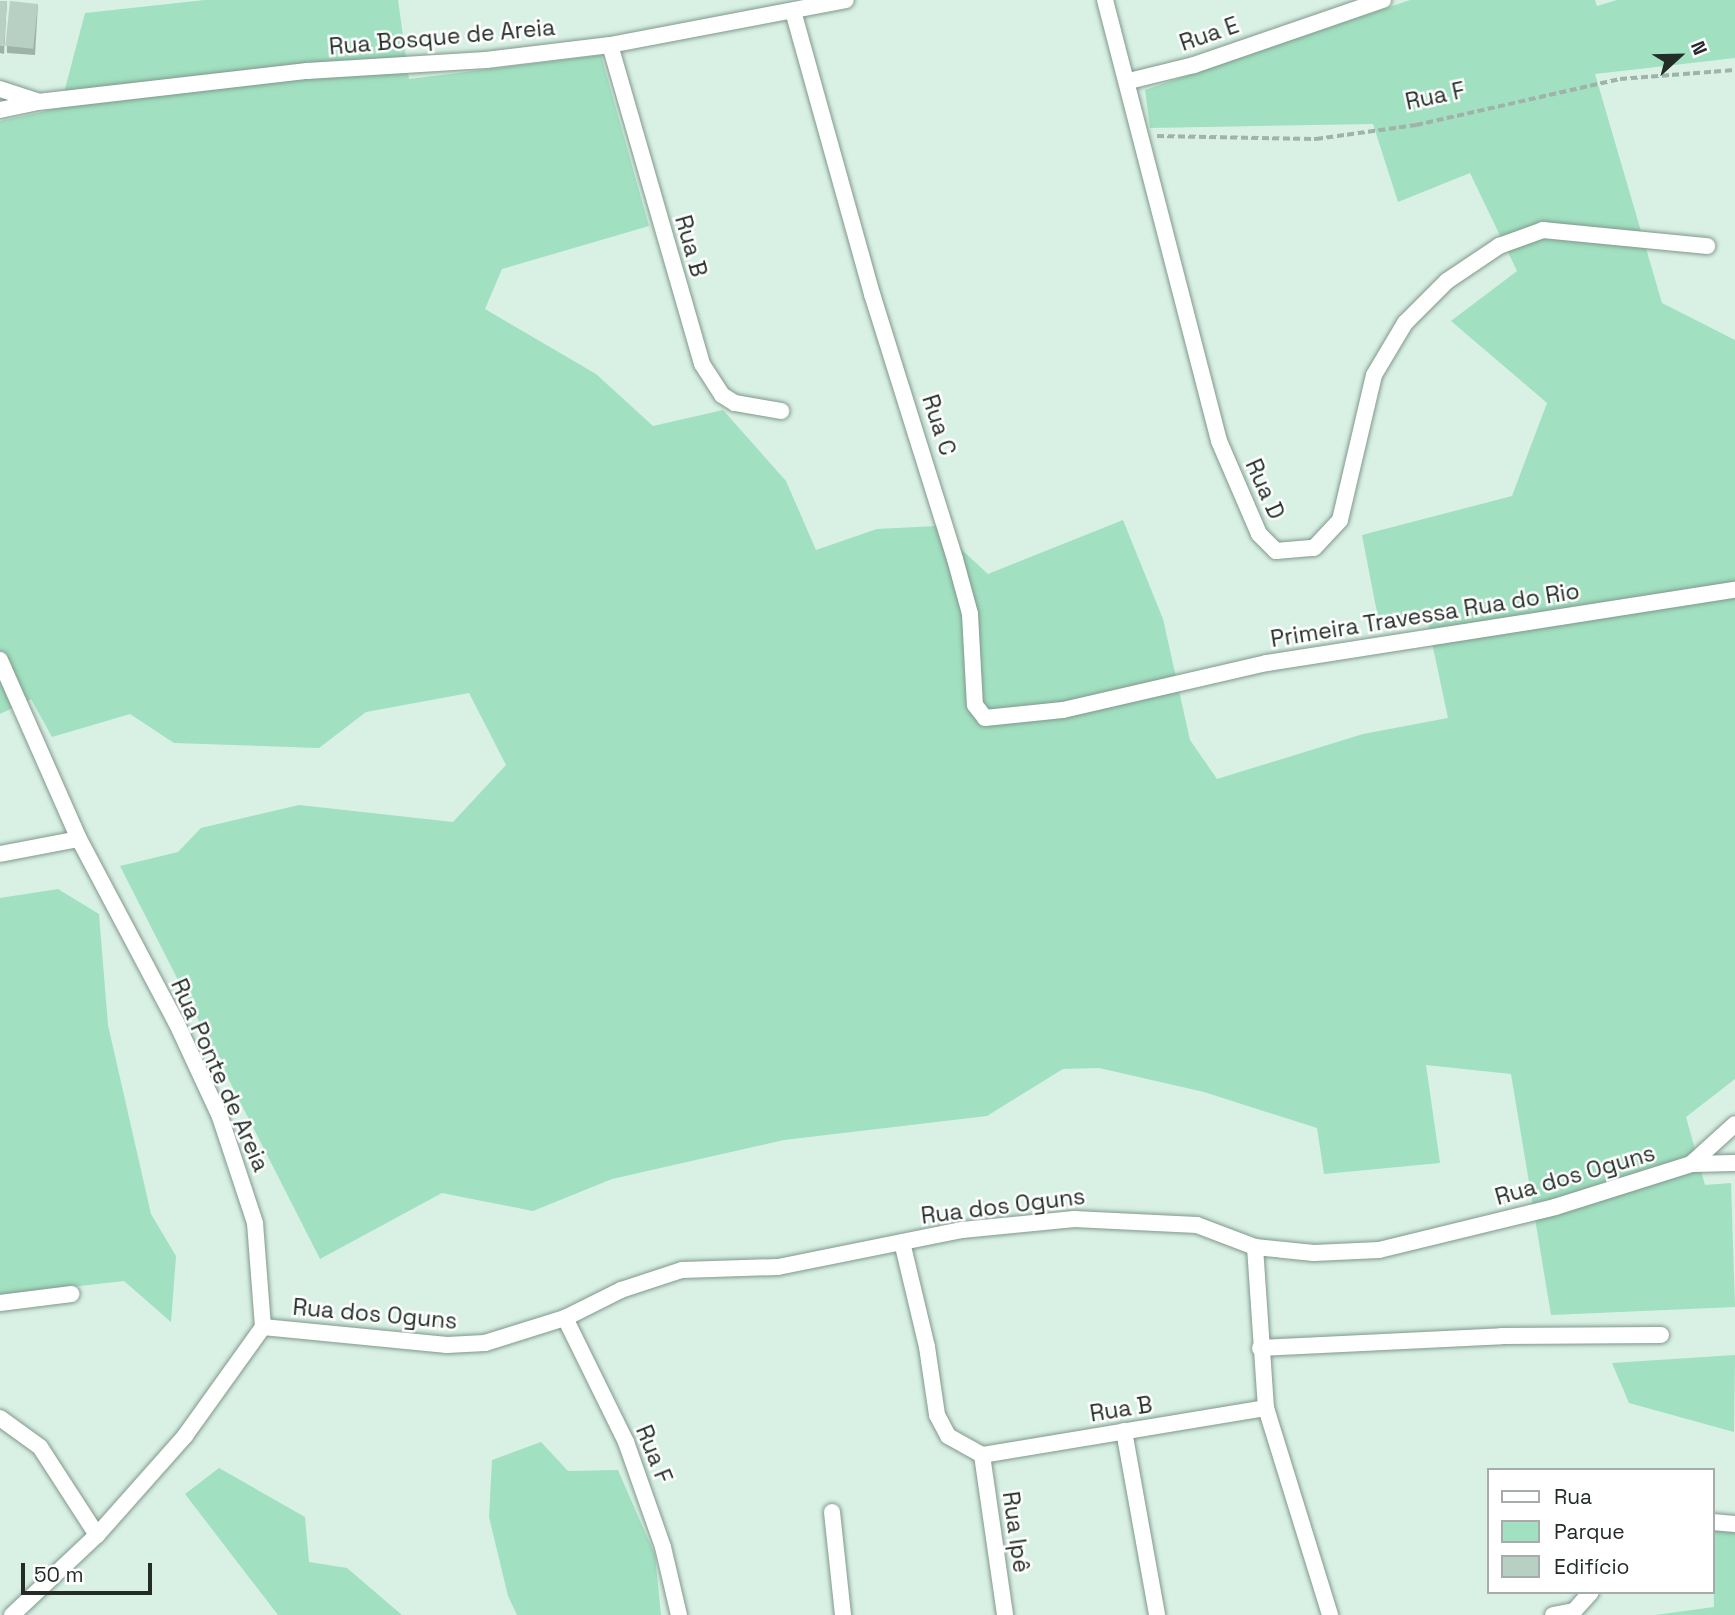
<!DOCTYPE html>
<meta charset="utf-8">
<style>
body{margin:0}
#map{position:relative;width:1735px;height:1615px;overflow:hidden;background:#d8f1e4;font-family:"Space Grotesk",sans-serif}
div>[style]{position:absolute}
.green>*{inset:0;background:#a1e0c1}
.path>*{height:3.5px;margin-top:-1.75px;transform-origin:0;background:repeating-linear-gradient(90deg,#9fb3a9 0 7px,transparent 0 10.5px)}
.roads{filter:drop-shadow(0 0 2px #81988c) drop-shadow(0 0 2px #81988c)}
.street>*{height:16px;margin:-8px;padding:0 8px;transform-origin:8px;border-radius:8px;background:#fff}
.wall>*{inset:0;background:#9eb3a8}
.building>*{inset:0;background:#b8d0c3;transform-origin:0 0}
span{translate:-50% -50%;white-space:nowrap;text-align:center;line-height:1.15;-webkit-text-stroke:5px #fff;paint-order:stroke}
.street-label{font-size:23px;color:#232c27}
.legend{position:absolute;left:1487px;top:1468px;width:228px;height:126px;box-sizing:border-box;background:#fff;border:2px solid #a7aba9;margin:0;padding:9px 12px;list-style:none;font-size:21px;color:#232c27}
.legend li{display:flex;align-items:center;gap:14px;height:35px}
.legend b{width:35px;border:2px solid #a7aba9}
.north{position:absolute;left:1644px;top:21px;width:70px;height:70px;-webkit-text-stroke:5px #fff;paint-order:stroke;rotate:68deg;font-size:19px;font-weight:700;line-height:28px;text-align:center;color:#232c27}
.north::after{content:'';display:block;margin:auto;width:24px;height:32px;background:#232c27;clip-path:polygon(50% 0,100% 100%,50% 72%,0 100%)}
.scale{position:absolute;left:21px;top:1563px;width:131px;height:32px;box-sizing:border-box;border:4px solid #232c27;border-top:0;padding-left:9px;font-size:21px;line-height:24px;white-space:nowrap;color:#232c27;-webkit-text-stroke:5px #fff;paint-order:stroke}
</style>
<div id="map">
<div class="green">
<i style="clip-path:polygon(205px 0,398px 0,409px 79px,601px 55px,649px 226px,502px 269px,485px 309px,596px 374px,653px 426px,723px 410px,786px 481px,816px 550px,877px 529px,936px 526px,988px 574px,1123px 520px,1163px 619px,1190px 740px,1217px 779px,1363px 734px,1448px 718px,1427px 619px,1379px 623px,1362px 535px,1512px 496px,1547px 403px,1451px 321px,1517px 271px,1470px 173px,1398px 202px,1373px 124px,1150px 128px,1145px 90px,1410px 0,1595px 0,1597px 6px,1617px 0,1735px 0,1735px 58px,1595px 74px,1662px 303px,1735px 340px,1735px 1079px,1686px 1117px,1705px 1185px,1731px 1183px,1735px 1307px,1551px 1315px,1511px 1074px,1426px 1065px,1440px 1163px,1324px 1174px,1317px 1128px,1204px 1092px,1099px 1068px,1063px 1069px,987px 1116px,784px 1140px,612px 1179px,533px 1211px,442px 1193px,320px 1259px,120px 866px,178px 852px,201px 828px,299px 805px,453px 822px,506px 765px,469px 693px,366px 712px,319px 748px,174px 743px,130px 714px,52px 737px,31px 699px,0 714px,0 121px,60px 108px,85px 13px)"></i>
<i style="clip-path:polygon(58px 889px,99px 914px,108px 1025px,151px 1214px,176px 1256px,171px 1322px,124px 1281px,0 1295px,0 898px)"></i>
<i style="clip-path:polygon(1735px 1355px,1734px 1432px,1629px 1403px,1612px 1363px)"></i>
<i style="clip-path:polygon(541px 1442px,568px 1471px,618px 1470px,655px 1555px,661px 1615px,517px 1615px,508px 1596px,489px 1517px,492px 1460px)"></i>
<i style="clip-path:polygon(219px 1468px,305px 1517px,309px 1562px,347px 1568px,402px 1615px,278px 1615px,185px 1494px)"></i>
<i style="clip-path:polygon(1712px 1530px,1735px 1531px,1735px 1615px,1655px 1615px,1714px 1607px)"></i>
</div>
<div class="path">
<i style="left:1157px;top:136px;width:159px;rotate:1.1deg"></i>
<i style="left:1316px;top:139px;width:101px;rotate:-8deg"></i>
<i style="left:1416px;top:125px;width:209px;rotate:-12.7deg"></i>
<i style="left:1620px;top:79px;width:115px;rotate:-4.5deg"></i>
</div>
<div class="roads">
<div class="street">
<i style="left:1105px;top:0;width:455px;rotate:75.5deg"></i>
<i style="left:1219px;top:441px;width:101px;rotate:66.7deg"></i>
<i style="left:1259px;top:534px;width:24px;rotate:45deg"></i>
<i style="left:1276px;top:551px;width:38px;rotate:-5deg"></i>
<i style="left:1314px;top:548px;width:38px;rotate:-47deg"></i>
<i style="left:1340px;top:520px;width:149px;rotate:-76.8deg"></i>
<i style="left:1374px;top:375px;width:61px;rotate:-59.2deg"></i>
<i style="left:1405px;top:323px;width:59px;rotate:-45deg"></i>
<i style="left:1447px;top:281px;width:63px;rotate:-33.9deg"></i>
<i style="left:1499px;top:246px;width:47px;rotate:-20deg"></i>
<i style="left:1543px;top:230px;width:165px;rotate:5.6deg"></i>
<i style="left:793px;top:11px;width:294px;rotate:74.4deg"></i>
<i style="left:872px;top:294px;width:278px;rotate:72.6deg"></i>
<i style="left:955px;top:559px;width:57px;rotate:74.7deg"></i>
<i style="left:970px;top:614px;width:91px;rotate:86.9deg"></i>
<i style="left:975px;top:705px;width:16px;rotate:52deg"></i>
<i style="left:985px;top:718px;width:78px;rotate:-5.9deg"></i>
<i style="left:1063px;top:710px;width:209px;rotate:-13deg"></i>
<i style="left:1267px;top:663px;width:474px;rotate:-8.9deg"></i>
<i style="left:610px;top:45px;width:332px;rotate:73.9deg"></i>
<i style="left:702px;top:364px;width:37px;rotate:57deg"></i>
<i style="left:722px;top:395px;width:15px;rotate:32deg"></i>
<i style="left:735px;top:403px;width:47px;rotate:9.9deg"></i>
<i style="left:1129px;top:81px;width:67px;rotate:-13.8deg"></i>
<i style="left:1194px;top:65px;width:200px;rotate:-19deg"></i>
<i style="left:0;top:89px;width:38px;rotate:18deg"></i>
<i style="left:0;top:110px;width:39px;rotate:-12deg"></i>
<i style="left:38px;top:102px;width:271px;rotate:-6.6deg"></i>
<i style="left:307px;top:71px;width:179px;rotate:-3.5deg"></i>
<i style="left:486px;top:60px;width:125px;rotate:-6.9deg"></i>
<i style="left:610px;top:45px;width:240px;rotate:-10.8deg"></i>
<i style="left:0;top:660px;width:196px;rotate:66.2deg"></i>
<i style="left:79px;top:839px;width:207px;rotate:62.1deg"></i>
<i style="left:176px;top:1022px;width:105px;rotate:65.1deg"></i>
<i style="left:220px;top:1117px;width:112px;rotate:71.7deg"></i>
<i style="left:255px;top:1223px;width:104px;rotate:85.6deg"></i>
<i style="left:263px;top:1327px;width:134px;rotate:125.6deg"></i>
<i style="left:185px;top:1436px;width:132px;rotate:131.6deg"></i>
<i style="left:97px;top:1535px;width:117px;rotate:136.7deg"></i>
<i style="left:0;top:854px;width:80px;rotate:-10.8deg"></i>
<i style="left:1691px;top:1164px;width:44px;rotate:-1.3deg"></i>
<i style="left:902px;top:1242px;width:108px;rotate:76.6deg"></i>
<i style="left:927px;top:1347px;width:69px;rotate:81.6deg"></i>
<i style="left:937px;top:1415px;width:24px;rotate:62deg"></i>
<i style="left:948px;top:1436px;width:39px;rotate:29deg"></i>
<i style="left:1255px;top:1247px;width:161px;rotate:86.1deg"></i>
<i style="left:1266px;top:1408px;width:217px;rotate:72.8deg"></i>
<i style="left:0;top:1303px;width:72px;rotate:-7.2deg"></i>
<i style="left:565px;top:1318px;width:138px;rotate:63.8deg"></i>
<i style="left:626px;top:1442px;width:111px;rotate:70.6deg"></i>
<i style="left:663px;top:1547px;width:70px;rotate:76.8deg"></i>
<i style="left:263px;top:1327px;width:185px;rotate:5.6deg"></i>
<i style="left:447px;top:1345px;width:38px;rotate:-3deg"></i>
<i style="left:485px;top:1343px;width:84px;rotate:-17.4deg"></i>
<i style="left:565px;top:1318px;width:63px;rotate:-26.6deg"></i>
<i style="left:621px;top:1290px;width:64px;rotate:-18.2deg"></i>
<i style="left:682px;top:1270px;width:96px;rotate:-1.8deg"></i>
<i style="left:778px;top:1267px;width:188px;rotate:-11.4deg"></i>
<i style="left:962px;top:1230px;width:113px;rotate:-5.6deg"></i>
<i style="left:1074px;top:1219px;width:123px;rotate:2.8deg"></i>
<i style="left:1197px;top:1225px;width:62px;rotate:20.8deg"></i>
<i style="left:1255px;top:1247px;width:59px;rotate:5.8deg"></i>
<i style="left:1314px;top:1253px;width:65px;rotate:-2.6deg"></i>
<i style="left:1379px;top:1250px;width:181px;rotate:-13.7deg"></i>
<i style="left:1555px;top:1207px;width:143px;rotate:-17.5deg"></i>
<i style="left:1691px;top:1164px;width:59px;rotate:-42.3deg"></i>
<i style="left:1260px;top:1348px;width:242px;rotate:-2.8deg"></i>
<i style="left:1502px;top:1336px;width:159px;rotate:-0.4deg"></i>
<i style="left:0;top:1418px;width:49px;rotate:35.9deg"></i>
<i style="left:40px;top:1447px;width:105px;rotate:57.1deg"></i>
<i style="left:1124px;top:1431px;width:187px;rotate:79.8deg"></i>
<i style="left:982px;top:1455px;width:288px;rotate:-9.4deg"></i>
<i style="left:982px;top:1455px;width:162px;rotate:81.8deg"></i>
<i style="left:832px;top:1512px;width:104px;rotate:83.9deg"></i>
<i style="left:1712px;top:1522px;width:23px;rotate:5deg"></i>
<i style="left:1553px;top:1615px;width:21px;rotate:-11deg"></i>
<i style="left:1574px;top:1611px;width:25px;rotate:-48deg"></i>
</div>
</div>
<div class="wall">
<i style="clip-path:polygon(0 1px,7px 1px,4px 54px,0 53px)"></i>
<i style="clip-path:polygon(38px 4px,35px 55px,7px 53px,7px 46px)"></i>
</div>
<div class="building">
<i style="clip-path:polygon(0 1px,7px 1px,4px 46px,0 46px)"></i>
<i style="left:10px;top:1px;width:28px;height:45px;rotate:6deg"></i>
</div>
<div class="street-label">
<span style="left:1209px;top:34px;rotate:-19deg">Rua E</span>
<span style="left:442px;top:37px;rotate:-5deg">Rua Bosque de Areia</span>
<span style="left:1435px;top:96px;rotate:-12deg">Rua F</span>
<span style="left:691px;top:246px;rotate:74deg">Rua B</span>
<span style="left:939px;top:425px;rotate:72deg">Rua C</span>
<span style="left:1265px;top:489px;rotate:66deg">Rua D</span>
<span style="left:1425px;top:615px;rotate:-9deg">Primeira Travessa Rua do Rio</span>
<span style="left:220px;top:1075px;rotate:66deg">Rua Ponte de Areia</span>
<span style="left:1575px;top:1175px;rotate:-16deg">Rua dos Oguns</span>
<span style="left:1003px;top:1206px;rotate:-7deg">Rua dos Oguns</span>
<span style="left:375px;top:1314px;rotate:5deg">Rua dos Oguns</span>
<span style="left:1121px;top:1409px;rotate:-9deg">Rua B</span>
<span style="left:654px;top:1454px;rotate:68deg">Rua F</span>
<span style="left:1016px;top:1532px;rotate:82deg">Rua Ipê</span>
</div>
<ul class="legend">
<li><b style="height:9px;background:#fff"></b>Rua</li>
<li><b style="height:19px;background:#a1e0c1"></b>Parque</li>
<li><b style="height:19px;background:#b8d0c3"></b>Edifício</li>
</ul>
<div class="north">N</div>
<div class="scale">50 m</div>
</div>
